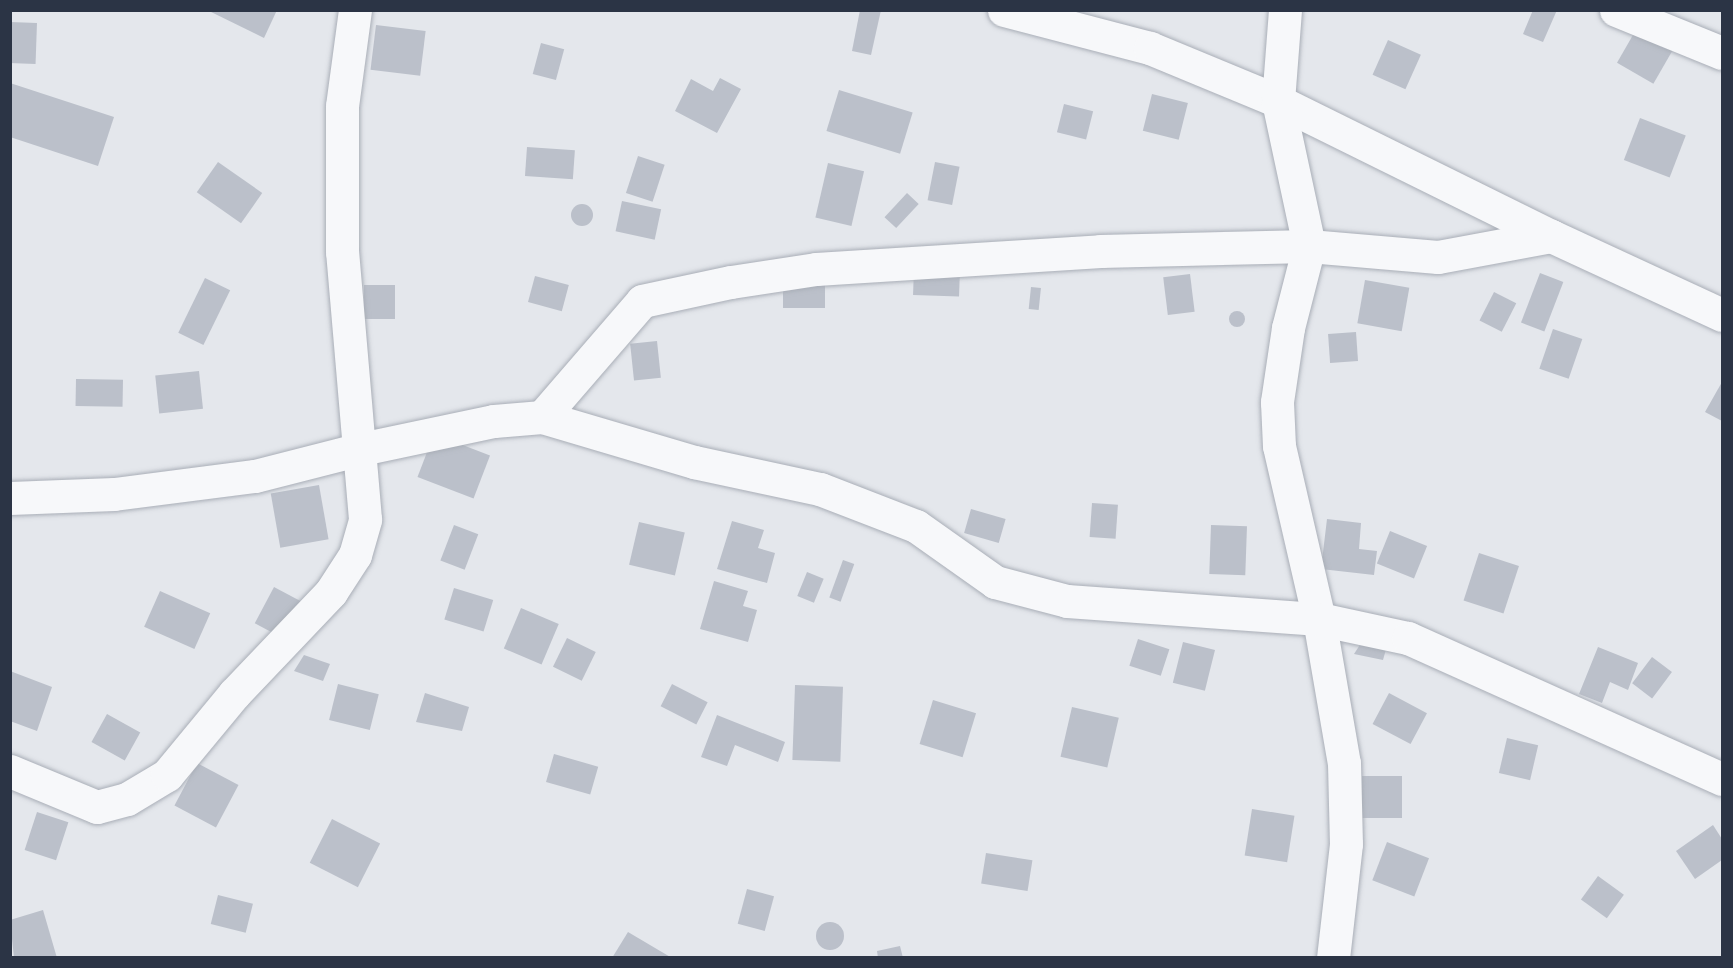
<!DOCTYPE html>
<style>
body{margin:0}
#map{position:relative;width:1733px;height:968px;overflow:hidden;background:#e4e7ec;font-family:"Work Sans",sans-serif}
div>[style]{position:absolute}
.building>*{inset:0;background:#bbc0ca;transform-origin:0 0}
.round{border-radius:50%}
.roads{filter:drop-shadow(0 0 2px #a9aeb7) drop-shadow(0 0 2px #a9aeb7)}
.minor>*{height:33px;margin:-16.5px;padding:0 16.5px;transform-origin:16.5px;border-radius:16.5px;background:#f7f8fa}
span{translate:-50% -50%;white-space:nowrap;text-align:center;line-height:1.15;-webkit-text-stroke:4.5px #f4f6f9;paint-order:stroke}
.frame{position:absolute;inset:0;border:12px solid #2b3445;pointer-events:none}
</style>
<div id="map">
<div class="building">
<i style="clip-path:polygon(207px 10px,277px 10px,264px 38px)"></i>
<i style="clip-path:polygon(860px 10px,881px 10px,871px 55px,852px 51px)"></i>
<i style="clip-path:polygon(1533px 10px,1557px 10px,1543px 42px,1523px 34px)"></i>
<i style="left:10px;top:22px;width:27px;height:41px;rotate:2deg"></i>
<i style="left:376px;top:25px;width:50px;height:45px;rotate:7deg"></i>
<i style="left:1637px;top:28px;width:42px;height:40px;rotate:30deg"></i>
<i style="left:1388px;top:40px;width:36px;height:38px;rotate:24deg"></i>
<i style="left:541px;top:43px;width:24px;height:32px;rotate:15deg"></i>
<i style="clip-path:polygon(720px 78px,741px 89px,717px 133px,675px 111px,691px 79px,713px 91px)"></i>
<i style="clip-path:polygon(10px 83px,114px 117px,98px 166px,10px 137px)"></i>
<i style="left:839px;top:90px;width:77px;height:43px;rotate:17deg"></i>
<i style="left:1152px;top:94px;width:37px;height:38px;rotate:14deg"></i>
<i style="left:1064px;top:104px;width:30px;height:29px;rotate:14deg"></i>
<i style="left:1640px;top:118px;width:49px;height:45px;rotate:21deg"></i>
<i style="left:527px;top:147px;width:48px;height:29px;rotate:4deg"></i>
<i style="left:638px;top:156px;width:28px;height:39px;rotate:18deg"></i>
<i style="left:218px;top:162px;width:54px;height:37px;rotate:35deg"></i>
<i style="left:935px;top:162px;width:25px;height:39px;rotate:11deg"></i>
<i style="left:828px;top:163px;width:37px;height:56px;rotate:13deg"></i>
<i style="left:907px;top:193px;width:16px;height:33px;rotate:43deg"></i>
<i style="left:622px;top:201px;width:40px;height:31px;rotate:12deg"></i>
<i class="round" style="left:571px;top:204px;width:22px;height:22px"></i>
<i style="left:914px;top:268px;width:46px;height:27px;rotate:2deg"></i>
<i style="left:1540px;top:273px;width:25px;height:53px;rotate:21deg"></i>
<i style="left:1190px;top:274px;width:38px;height:27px;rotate:83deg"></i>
<i style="left:535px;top:276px;width:35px;height:27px;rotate:15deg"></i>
<i style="left:783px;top:276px;width:42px;height:32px"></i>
<i style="left:205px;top:278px;width:28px;height:61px;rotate:26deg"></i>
<i style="left:1365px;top:280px;width:45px;height:44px;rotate:10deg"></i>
<i style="left:395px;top:285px;width:34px;height:31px;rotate:90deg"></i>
<i style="left:1031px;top:287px;width:10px;height:22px;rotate:6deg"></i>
<i style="left:1494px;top:292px;width:25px;height:32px;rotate:27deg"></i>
<i class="round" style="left:1229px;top:311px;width:16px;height:16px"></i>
<i style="left:1553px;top:329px;width:31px;height:42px;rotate:19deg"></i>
<i style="left:1356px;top:332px;width:29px;height:28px;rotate:86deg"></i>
<i style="left:657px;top:341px;width:37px;height:27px;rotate:84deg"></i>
<i style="left:199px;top:371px;width:38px;height:44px;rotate:84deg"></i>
<i style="left:76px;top:379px;width:47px;height:27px;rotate:1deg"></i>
<i style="clip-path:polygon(1722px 382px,1722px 421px,1705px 412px)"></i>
<i style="left:434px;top:434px;width:60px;height:46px;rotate:21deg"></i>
<i style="left:319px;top:485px;width:55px;height:49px;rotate:80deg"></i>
<i style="left:1092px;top:503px;width:26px;height:34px;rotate:4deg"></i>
<i style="left:971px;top:509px;width:36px;height:25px;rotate:16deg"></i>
<i style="clip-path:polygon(1327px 519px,1361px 523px,1359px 549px,1377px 551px,1374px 575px,1321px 569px)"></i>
<i style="clip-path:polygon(732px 521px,764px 530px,758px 548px,775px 553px,767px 583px,717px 569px)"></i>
<i style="left:639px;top:522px;width:47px;height:44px;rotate:13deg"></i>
<i style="left:454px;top:525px;width:26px;height:38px;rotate:21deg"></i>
<i style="left:1211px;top:525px;width:36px;height:49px;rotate:2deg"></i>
<i style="left:1390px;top:531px;width:40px;height:35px;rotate:22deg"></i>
<i style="left:1479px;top:553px;width:42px;height:50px;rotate:18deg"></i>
<i style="left:843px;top:560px;width:12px;height:40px;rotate:20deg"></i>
<i style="left:807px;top:572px;width:18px;height:26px;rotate:22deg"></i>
<i style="clip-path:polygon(714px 581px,748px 591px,743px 606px,757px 610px,748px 642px,700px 629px)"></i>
<i style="left:274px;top:587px;width:32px;height:41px;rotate:28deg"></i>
<i style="left:454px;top:588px;width:41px;height:33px;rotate:17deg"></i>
<i style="left:160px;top:591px;width:55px;height:39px;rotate:24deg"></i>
<i style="left:521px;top:608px;width:41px;height:44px;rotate:23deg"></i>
<i style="clip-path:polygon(1365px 637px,1388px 642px,1383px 660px,1354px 654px)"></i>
<i style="left:567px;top:638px;width:32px;height:32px;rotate:26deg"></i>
<i style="left:1138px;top:639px;width:33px;height:28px;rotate:18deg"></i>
<i style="left:1183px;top:642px;width:33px;height:42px;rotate:14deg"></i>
<i style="clip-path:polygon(1598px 647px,1638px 663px,1628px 690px,1610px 682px,1602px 703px,1579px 694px)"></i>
<i style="clip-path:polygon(304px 655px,330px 664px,323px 681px,294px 671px)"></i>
<i style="left:1652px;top:657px;width:25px;height:33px;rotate:37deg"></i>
<i style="clip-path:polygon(10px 671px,52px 687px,37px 731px,10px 721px)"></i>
<i style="left:338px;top:684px;width:42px;height:37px;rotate:14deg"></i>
<i style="left:672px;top:684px;width:40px;height:25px;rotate:27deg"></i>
<i style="left:795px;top:685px;width:48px;height:75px;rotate:2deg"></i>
<i style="clip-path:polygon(425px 693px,469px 707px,462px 731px,416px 722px)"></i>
<i style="left:1389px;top:693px;width:43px;height:35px;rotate:28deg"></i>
<i style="left:933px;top:700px;width:45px;height:46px;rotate:17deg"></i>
<i style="left:1072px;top:707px;width:48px;height:51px;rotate:13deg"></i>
<i style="left:107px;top:714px;width:38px;height:32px;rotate:29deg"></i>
<i style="clip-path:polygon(717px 715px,785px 742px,778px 762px,735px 745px,727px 766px,701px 757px)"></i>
<i style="left:1507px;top:738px;width:32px;height:36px;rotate:13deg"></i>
<i style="left:554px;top:754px;width:46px;height:29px;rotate:16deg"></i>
<i style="left:197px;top:763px;width:47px;height:48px;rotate:28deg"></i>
<i style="left:1362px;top:776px;width:40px;height:42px"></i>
<i style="left:1252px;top:809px;width:43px;height:47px;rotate:9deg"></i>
<i style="left:37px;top:812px;width:33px;height:40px;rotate:18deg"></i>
<i style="left:332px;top:819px;width:54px;height:49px;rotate:27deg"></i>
<i style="clip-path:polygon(1713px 825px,1722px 839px,1722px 860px,1695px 879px,1676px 851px)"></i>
<i style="left:1387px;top:842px;width:45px;height:41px;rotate:21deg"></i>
<i style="left:986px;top:853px;width:47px;height:31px;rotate:9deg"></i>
<i style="left:1598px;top:876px;width:32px;height:29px;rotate:36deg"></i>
<i style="left:747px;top:889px;width:28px;height:36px;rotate:15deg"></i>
<i style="left:218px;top:895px;width:36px;height:30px;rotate:14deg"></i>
<i style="clip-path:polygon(43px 910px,57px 958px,14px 958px,10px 920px)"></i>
<i class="round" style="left:816px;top:922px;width:28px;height:28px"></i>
<i style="clip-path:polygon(628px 932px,672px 958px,612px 958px)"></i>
<i style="clip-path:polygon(900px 946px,903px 958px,878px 958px,877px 951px)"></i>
</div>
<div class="roads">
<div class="minor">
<i style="left:1004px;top:10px;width:151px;rotate:14.6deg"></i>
<i style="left:1150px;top:48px;width:139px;rotate:22.5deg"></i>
<i style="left:1278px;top:101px;width:305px;rotate:26.3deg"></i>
<i style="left:1551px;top:236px;width:188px;rotate:24.8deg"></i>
<i style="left:1285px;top:10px;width:91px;rotate:94.4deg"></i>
<i style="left:1278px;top:101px;width:148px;rotate:77.9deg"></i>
<i style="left:1309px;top:246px;width:85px;rotate:104.4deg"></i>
<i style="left:1288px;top:328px;width:75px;rotate:98.5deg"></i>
<i style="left:1277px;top:402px;width:44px;rotate:87.4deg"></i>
<i style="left:1279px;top:446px;width:178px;rotate:77deg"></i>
<i style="left:1319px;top:619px;width:146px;rotate:80.2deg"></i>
<i style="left:1344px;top:763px;width:81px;rotate:88.6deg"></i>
<i style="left:1346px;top:844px;width:115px;rotate:96.5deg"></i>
<i style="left:1616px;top:10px;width:114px;rotate:22.1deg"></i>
<i style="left:542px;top:417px;width:159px;rotate:16.5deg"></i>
<i style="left:694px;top:462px;width:129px;rotate:12.1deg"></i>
<i style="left:820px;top:489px;width:103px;rotate:21.1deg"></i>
<i style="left:916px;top:526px;width:97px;rotate:35.3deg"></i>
<i style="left:995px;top:582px;width:74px;rotate:14.8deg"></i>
<i style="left:1067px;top:601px;width:253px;rotate:4.1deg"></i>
<i style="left:1319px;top:619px;width:91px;rotate:12.1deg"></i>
<i style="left:1408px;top:638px;width:344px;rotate:24.2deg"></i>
<i style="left:10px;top:498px;width:104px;rotate:-2.2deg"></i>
<i style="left:114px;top:494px;width:142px;rotate:-7.3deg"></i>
<i style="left:255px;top:476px;width:109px;rotate:-14.3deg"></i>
<i style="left:361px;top:449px;width:136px;rotate:-11.9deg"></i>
<i style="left:494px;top:421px;width:48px;rotate:-4.8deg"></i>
<i style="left:542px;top:417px;width:153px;rotate:-49.2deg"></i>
<i style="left:642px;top:301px;width:91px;rotate:-12.1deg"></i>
<i style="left:731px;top:282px;width:86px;rotate:-8.7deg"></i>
<i style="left:816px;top:269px;width:285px;rotate:-3.6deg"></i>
<i style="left:1100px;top:251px;width:209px;rotate:-1.4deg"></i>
<i style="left:1309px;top:246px;width:129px;rotate:4.9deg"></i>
<i style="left:1438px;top:257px;width:115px;rotate:-10.5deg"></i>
<i style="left:10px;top:771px;width:94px;rotate:22.5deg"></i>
<i style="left:97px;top:807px;width:31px;rotate:-15deg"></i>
<i style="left:127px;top:799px;width:47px;rotate:-31deg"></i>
<i style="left:167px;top:775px;width:105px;rotate:-50.4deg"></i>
<i style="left:234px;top:694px;width:141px;rotate:-46.4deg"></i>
<i style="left:331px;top:592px;width:44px;rotate:-57deg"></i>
<i style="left:355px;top:555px;width:37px;rotate:-74deg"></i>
<i style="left:365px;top:519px;width:268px;rotate:-94.9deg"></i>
<i style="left:342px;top:252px;width:146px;rotate:-90deg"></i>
<i style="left:342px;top:106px;width:97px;rotate:-82.3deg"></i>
</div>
</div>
<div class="frame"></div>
</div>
